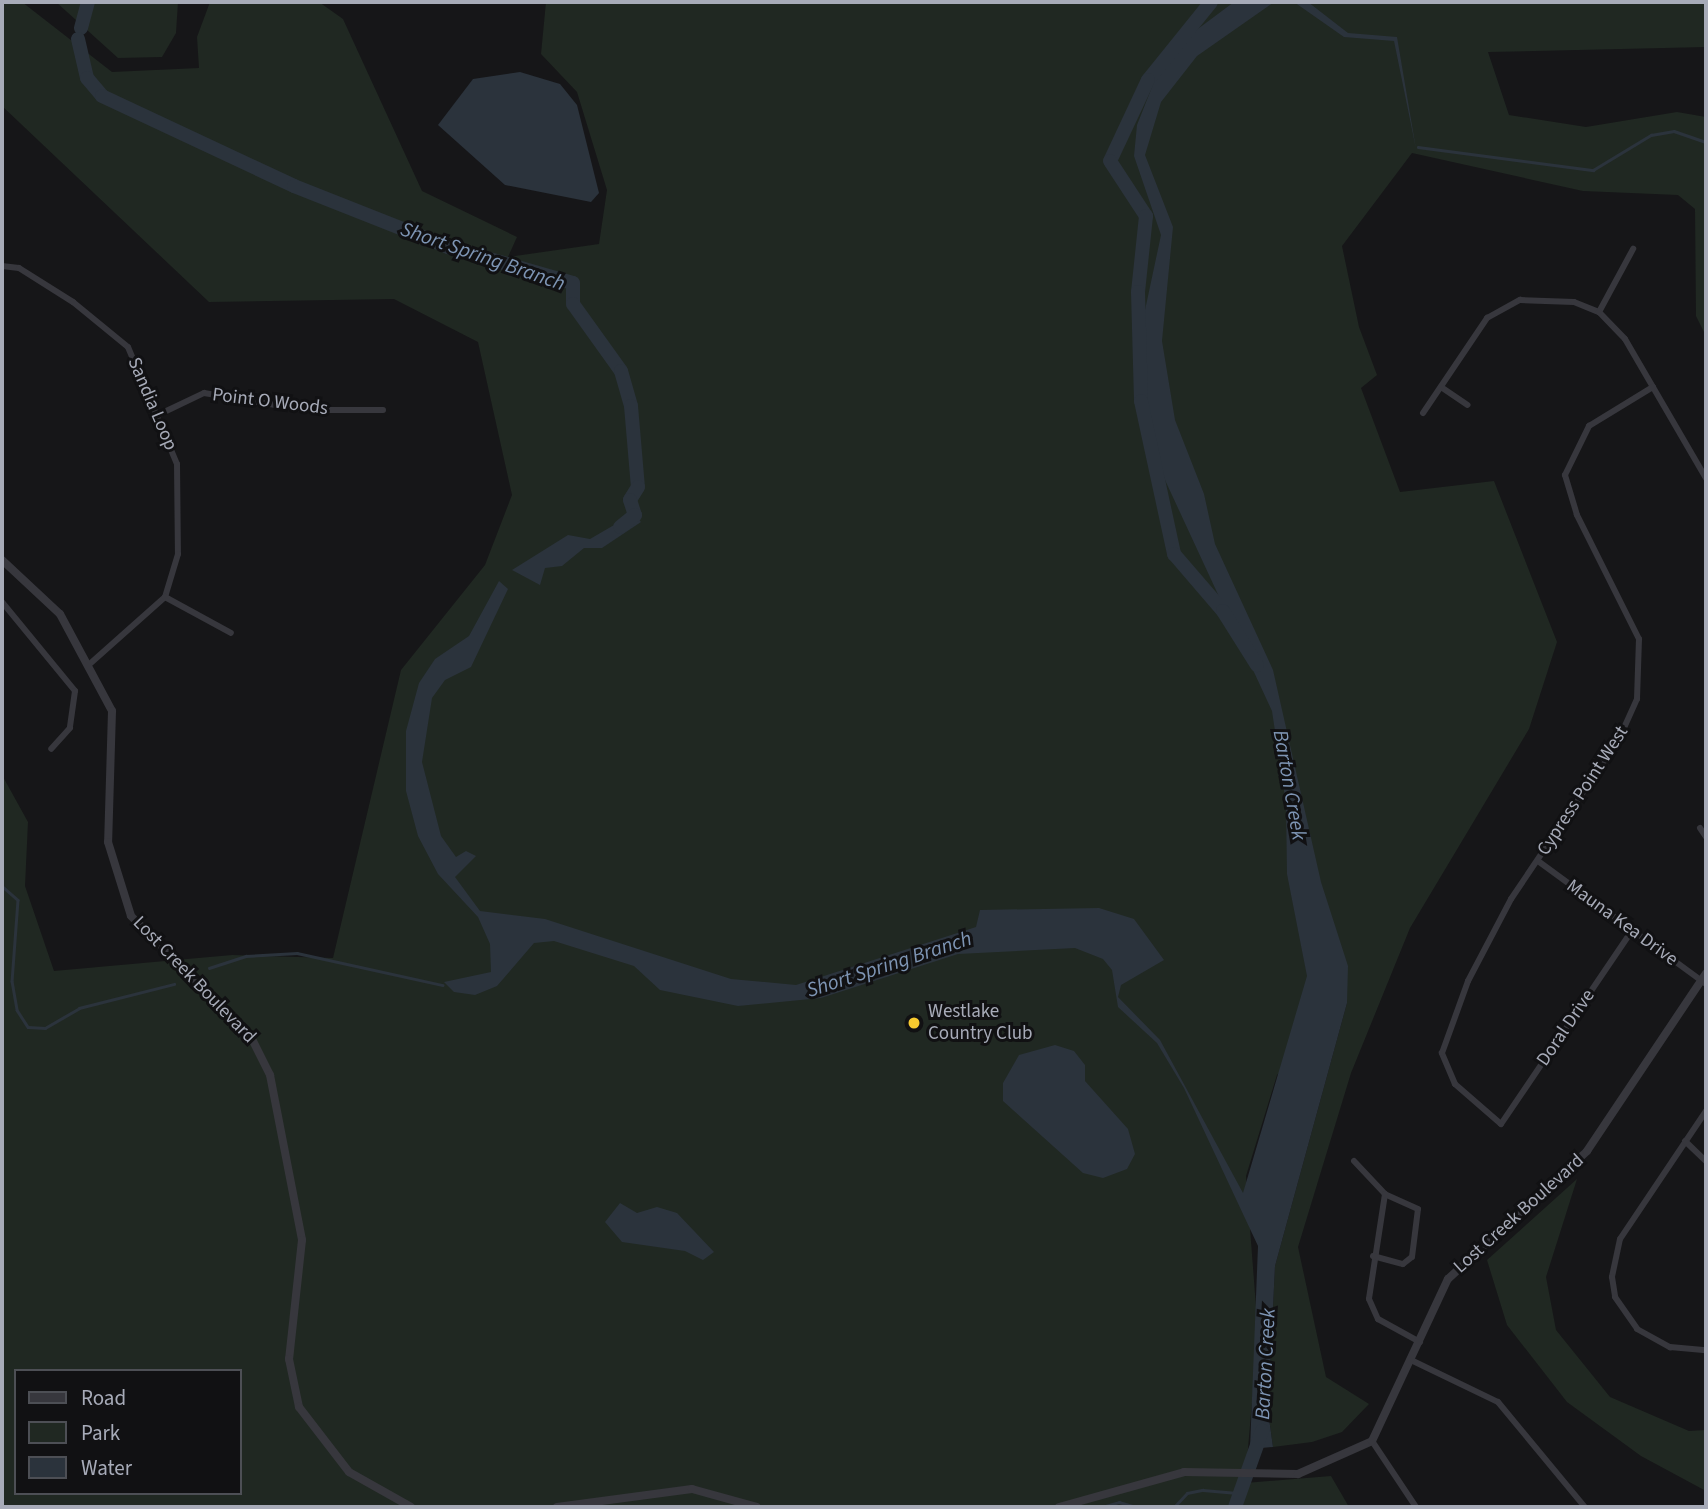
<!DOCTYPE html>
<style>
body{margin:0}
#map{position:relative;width:1708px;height:1509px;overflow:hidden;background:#161618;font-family:"Source Sans 3",sans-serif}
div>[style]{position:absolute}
.green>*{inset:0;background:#202822}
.water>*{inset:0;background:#2b333c}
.stream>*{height:2.5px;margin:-1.25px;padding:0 1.25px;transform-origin:1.25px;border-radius:1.25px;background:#2b333c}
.river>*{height:14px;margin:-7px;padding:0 7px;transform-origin:7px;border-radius:7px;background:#2b333c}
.minor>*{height:6px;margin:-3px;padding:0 3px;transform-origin:3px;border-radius:3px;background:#37373d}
.tertiary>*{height:8px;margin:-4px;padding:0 4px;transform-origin:4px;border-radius:4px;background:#37373d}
.dots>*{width:19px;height:19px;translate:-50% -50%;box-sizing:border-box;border:4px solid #111113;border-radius:50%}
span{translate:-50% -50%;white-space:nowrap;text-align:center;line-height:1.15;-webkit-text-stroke:6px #111113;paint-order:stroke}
.street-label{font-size:19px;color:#a7abb8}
.poi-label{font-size:19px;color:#a7abb8}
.left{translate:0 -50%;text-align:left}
.water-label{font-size:21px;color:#7e95b4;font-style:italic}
.frame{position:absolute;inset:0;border:4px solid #a7abb8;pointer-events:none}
.legend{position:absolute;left:14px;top:1369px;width:228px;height:126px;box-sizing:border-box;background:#111113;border:2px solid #4d4f55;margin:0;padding:9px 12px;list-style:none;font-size:21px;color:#a7abb8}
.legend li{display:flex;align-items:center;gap:14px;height:35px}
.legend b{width:35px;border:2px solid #4d4f55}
</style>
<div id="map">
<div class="green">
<i style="clip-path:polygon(evenodd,2px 2px,22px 2px,112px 72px,199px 68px,197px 37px,210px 2px,319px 2px,343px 19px,422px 191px,517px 237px,508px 257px,599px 244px,607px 190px,577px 92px,541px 54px,546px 2px,1706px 2px,1706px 47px,1488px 52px,1509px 115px,1586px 127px,1677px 112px,1706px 117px,1706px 336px,1696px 316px,1695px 209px,1678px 195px,1583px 191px,1412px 153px,1342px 246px,1359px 327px,1377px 375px,1361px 388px,1400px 492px,1494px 481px,1557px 642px,1529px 729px,1410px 928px,1351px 1073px,1298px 1247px,1326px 1377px,1369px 1404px,1342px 1432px,1312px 1442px,1273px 1447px,1268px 1411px,1275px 1266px,1347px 1003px,1277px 1075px,1246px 1176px,1258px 1333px,1245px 1483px,1331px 1476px,1349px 1507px,2px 1507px,2px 775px,28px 822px,25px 886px,54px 971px,232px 955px,333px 958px,401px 670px,485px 565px,512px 495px,478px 342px,394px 299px,209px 302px,2px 106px,2px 2px,16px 1371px,240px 1371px,240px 1493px,16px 1493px,16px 1371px)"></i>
<i style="clip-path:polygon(56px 2px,178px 2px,176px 33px,162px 57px,118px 58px)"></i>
<i style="clip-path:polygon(1577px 1179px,1546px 1277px,1556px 1330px,1610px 1397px,1689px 1431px,1706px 1430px,1706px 1491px,1641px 1456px,1567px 1402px,1507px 1325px,1487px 1260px)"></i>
</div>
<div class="water">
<i style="clip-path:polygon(1234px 2px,1274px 2px,1197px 56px,1161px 102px,1145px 155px,1173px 227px,1162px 341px,1175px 420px,1204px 494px,1215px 544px,1273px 670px,1321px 882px,1348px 966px,1347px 1003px,1275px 1266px,1268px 1411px,1273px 1447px,1250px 1449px,1258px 1246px,1184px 1088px,1157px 1043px,1118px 1007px,1112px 970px,1103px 959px,1075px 948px,958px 954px,821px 998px,738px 1006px,660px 990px,634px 966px,554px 941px,534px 943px,497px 986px,475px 995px,454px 992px,444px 982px,491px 972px,490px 944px,478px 917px,438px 874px,418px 836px,406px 791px,406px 731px,419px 683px,435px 659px,469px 636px,499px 581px,508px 589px,471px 667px,445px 680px,432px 698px,422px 762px,441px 836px,456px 857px,466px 851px,476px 856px,455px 877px,480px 911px,545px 919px,731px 979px,796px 985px,976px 927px,980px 910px,1099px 908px,1134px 919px,1164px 960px,1121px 985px,1118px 997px,1160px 1040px,1243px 1193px,1307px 976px,1287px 874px,1286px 804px,1272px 711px,1165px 480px,1143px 408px,1141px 329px,1161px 235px,1134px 156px,1137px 125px,1154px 82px,1187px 37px)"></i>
<i style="clip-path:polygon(1294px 2px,1308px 2px,1348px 33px,1397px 37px,1416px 149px,1394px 41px,1344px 37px)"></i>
<i style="clip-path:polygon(520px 72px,560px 84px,577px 105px,599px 193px,591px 202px,505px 185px,438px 125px,473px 79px)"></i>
<i style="clip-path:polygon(633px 514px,641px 522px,602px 548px,584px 548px,562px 566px,545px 568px,540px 585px,512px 570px,568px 535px,590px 539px)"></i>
<i style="clip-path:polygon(1055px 1045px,1074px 1051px,1085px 1065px,1085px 1081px,1128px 1129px,1135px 1154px,1127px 1169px,1103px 1178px,1083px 1173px,1003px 1101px,1003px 1083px,1019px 1055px)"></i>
<i style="clip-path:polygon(620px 1203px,637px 1213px,657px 1207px,677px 1213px,714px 1252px,703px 1260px,685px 1251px,622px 1242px,605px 1222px)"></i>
</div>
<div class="stream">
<i style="left:1418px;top:147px;width:177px;rotate:7.5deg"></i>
<i style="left:1593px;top:170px;width:68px;rotate:-31.1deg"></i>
<i style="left:1651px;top:135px;width:23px;rotate:-10deg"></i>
<i style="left:1674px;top:131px;width:34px;rotate:19deg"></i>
<i style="left:2px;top:886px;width:21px;rotate:41deg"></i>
<i style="left:18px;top:900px;width:81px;rotate:94.2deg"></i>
<i style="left:12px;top:981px;width:29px;rotate:80deg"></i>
<i style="left:17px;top:1010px;width:20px;rotate:57deg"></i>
<i style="left:28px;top:1027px;width:17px;rotate:3deg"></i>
<i style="left:45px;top:1028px;width:39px;rotate:-30deg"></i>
<i style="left:79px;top:1008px;width:98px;rotate:-14.2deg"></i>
<i style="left:209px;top:968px;width:39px;rotate:-18deg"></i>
<i style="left:246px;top:956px;width:51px;rotate:-3.4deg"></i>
<i style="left:297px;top:953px;width:149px;rotate:12.4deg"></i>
<i style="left:1102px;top:1507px;width:18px;rotate:-16deg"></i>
<i style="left:1119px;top:1502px;width:18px;rotate:16deg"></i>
<i style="left:1174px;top:1507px;width:19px;rotate:-47deg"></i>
<i style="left:1187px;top:1493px;width:16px;rotate:-11deg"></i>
<i style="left:1203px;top:1490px;width:34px;rotate:5deg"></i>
</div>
<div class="river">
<i style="left:1211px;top:2px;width:100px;rotate:128.9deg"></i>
<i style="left:1148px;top:80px;width:89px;rotate:115.1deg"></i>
<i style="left:1110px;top:161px;width:66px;rotate:56.8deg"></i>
<i style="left:1146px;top:216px;width:76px;rotate:96deg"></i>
<i style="left:1138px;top:292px;width:109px;rotate:88.4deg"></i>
<i style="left:1141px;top:401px;width:157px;rotate:77.8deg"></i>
<i style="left:1174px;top:554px;width:75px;rotate:49.3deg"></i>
<i style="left:1223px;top:611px;width:64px;rotate:57.8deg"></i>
<i style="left:81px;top:28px;width:27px;rotate:-75deg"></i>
<i style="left:78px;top:39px;width:40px;rotate:77deg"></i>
<i style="left:87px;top:78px;width:23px;rotate:50deg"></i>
<i style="left:102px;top:96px;width:212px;rotate:25.1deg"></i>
<i style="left:294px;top:186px;width:166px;rotate:21.6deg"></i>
<i style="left:448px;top:247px;width:130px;rotate:16.1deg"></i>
<i style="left:573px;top:283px;width:21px;rotate:90deg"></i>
<i style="left:573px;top:304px;width:82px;rotate:54.4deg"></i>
<i style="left:621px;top:371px;width:36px;rotate:74deg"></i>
<i style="left:631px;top:406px;width:81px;rotate:85.1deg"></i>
<i style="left:638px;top:487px;width:15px;rotate:122deg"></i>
<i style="left:630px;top:500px;width:16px;rotate:72deg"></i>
<i style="left:635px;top:515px;width:19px;rotate:141deg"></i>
<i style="left:1235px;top:1507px;width:81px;rotate:-70.4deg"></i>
</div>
<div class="minor">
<i style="left:2px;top:266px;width:17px;rotate:7deg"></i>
<i style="left:19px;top:268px;width:64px;rotate:32.2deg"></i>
<i style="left:73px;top:302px;width:71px;rotate:39.3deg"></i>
<i style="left:128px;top:347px;width:127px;rotate:67.3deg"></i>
<i style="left:177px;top:464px;width:90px;rotate:89.4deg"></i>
<i style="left:178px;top:554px;width:45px;rotate:106.8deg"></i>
<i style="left:165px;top:597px;width:99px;rotate:138.3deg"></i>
<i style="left:1599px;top:312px;width:72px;rotate:-61.6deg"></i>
<i style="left:1441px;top:387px;width:32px;rotate:34deg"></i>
<i style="left:1423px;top:413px;width:115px;rotate:-56deg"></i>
<i style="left:1487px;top:318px;width:38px;rotate:-29deg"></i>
<i style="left:1520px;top:300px;width:54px;rotate:2.1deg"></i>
<i style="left:1574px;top:302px;width:27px;rotate:22deg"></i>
<i style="left:1599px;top:312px;width:37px;rotate:46deg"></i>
<i style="left:1625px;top:339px;width:161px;rotate:59.8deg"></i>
<i style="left:160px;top:414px;width:49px;rotate:-25.5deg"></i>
<i style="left:204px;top:393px;width:103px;rotate:9.5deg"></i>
<i style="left:306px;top:410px;width:77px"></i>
<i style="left:165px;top:597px;width:75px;rotate:28.6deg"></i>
<i style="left:2px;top:602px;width:115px;rotate:50.6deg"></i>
<i style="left:75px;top:691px;width:37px;rotate:98deg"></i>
<i style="left:70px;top:728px;width:28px;rotate:132deg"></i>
<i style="left:1700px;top:828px;width:11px;rotate:56deg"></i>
<i style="left:1538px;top:861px;width:208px;rotate:36.2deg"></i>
<i style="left:1631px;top:932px;width:232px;rotate:124.1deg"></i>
<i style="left:1501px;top:1124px;width:61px;rotate:-139deg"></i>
<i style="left:1455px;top:1084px;width:34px;rotate:-113deg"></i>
<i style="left:1442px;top:1053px;width:77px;rotate:-70.1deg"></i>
<i style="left:1468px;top:981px;width:93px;rotate:-62.3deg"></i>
<i style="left:1511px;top:899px;width:193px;rotate:-56deg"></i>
<i style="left:1619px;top:739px;width:44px;rotate:-65.8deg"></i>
<i style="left:1637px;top:699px;width:60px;rotate:-88.1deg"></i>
<i style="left:1639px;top:639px;width:139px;rotate:-116.6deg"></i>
<i style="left:1577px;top:515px;width:42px;rotate:-106.7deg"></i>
<i style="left:1565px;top:475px;width:55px;rotate:-63.9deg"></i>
<i style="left:1589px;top:426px;width:75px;rotate:-31.4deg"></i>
<i style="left:1706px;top:1111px;width:154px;rotate:123.9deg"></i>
<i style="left:1620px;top:1239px;width:39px;rotate:102deg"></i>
<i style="left:1612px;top:1277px;width:20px;rotate:81deg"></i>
<i style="left:1615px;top:1297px;width:39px;rotate:55deg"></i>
<i style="left:1637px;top:1329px;width:38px;rotate:29deg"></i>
<i style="left:1670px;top:1347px;width:36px;rotate:5deg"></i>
<i style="left:1685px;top:1141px;width:29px;rotate:44deg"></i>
<i style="left:1354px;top:1161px;width:45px;rotate:46.8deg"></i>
<i style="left:1385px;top:1194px;width:106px;rotate:98.7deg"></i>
<i style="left:1369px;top:1299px;width:22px;rotate:66deg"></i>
<i style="left:1378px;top:1319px;width:48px;rotate:28.7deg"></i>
<i style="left:1373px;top:1256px;width:31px;rotate:15deg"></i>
<i style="left:1403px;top:1264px;width:11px;rotate:-38deg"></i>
<i style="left:1412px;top:1257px;width:48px;rotate:-82.9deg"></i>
<i style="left:1418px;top:1209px;width:36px;rotate:-156deg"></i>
<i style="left:1413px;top:1361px;width:94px;rotate:25.8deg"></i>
<i style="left:1498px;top:1402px;width:136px;rotate:50.4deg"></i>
<i style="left:1372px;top:1441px;width:79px;rotate:56.3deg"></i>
</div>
<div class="tertiary">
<i style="left:2px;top:560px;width:79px;rotate:43deg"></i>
<i style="left:60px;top:614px;width:110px;rotate:61.8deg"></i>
<i style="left:112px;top:711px;width:131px;rotate:91.7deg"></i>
<i style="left:108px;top:842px;width:77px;rotate:72.7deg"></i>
<i style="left:131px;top:916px;width:168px;rotate:45deg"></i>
<i style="left:250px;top:1035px;width:45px;rotate:63.4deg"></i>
<i style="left:270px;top:1075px;width:168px;rotate:79deg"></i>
<i style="left:302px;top:1240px;width:120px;rotate:96.2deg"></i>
<i style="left:289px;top:1359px;width:49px;rotate:78.2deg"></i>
<i style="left:299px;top:1407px;width:82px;rotate:52.4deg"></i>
<i style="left:349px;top:1472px;width:71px;rotate:29.4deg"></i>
<i style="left:557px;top:1507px;width:136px;rotate:-7.6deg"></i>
<i style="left:692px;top:1489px;width:67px;rotate:15.5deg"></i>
<i style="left:1059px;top:1507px;width:130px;rotate:-15.6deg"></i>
<i style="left:1184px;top:1472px;width:114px;rotate:1deg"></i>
<i style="left:1298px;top:1474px;width:81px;rotate:-24deg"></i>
<i style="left:1372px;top:1441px;width:179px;rotate:-64.9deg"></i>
<i style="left:1448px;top:1279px;width:189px;rotate:-42.6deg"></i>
<i style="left:1587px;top:1151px;width:214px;rotate:-56.2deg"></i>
</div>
<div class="dots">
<i style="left:914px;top:1023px;background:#f7ca2f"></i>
</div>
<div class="street-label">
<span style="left:270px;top:402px;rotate:7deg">Point O Woods</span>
<span style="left:152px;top:404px;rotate:67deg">Sandia Loop</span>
<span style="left:1583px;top:791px;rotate:-57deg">Cypress Point West</span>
<span style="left:1622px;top:923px;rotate:36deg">Mauna Kea Drive</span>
<span style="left:194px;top:980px;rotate:46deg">Lost Creek Boulevard</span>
<span style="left:1566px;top:1028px;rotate:-56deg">Doral Drive</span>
<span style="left:1519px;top:1214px;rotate:-42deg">Lost Creek Boulevard</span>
</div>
<div class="poi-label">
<span class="left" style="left:928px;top:1023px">Westlake<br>Country Club</span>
</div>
<div class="water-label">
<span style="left:483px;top:256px;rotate:19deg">Short Spring Branch</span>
<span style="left:1290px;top:785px;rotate:80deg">Barton Creek</span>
<span style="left:889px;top:964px;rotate:-18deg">Short Spring Branch</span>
<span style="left:1265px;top:1364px;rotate:-87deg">Barton Creek</span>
</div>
<div class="frame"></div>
<ul class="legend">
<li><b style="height:9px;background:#37373d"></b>Road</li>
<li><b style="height:19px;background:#202822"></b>Park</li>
<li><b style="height:19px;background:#2b333c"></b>Water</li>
</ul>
</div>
